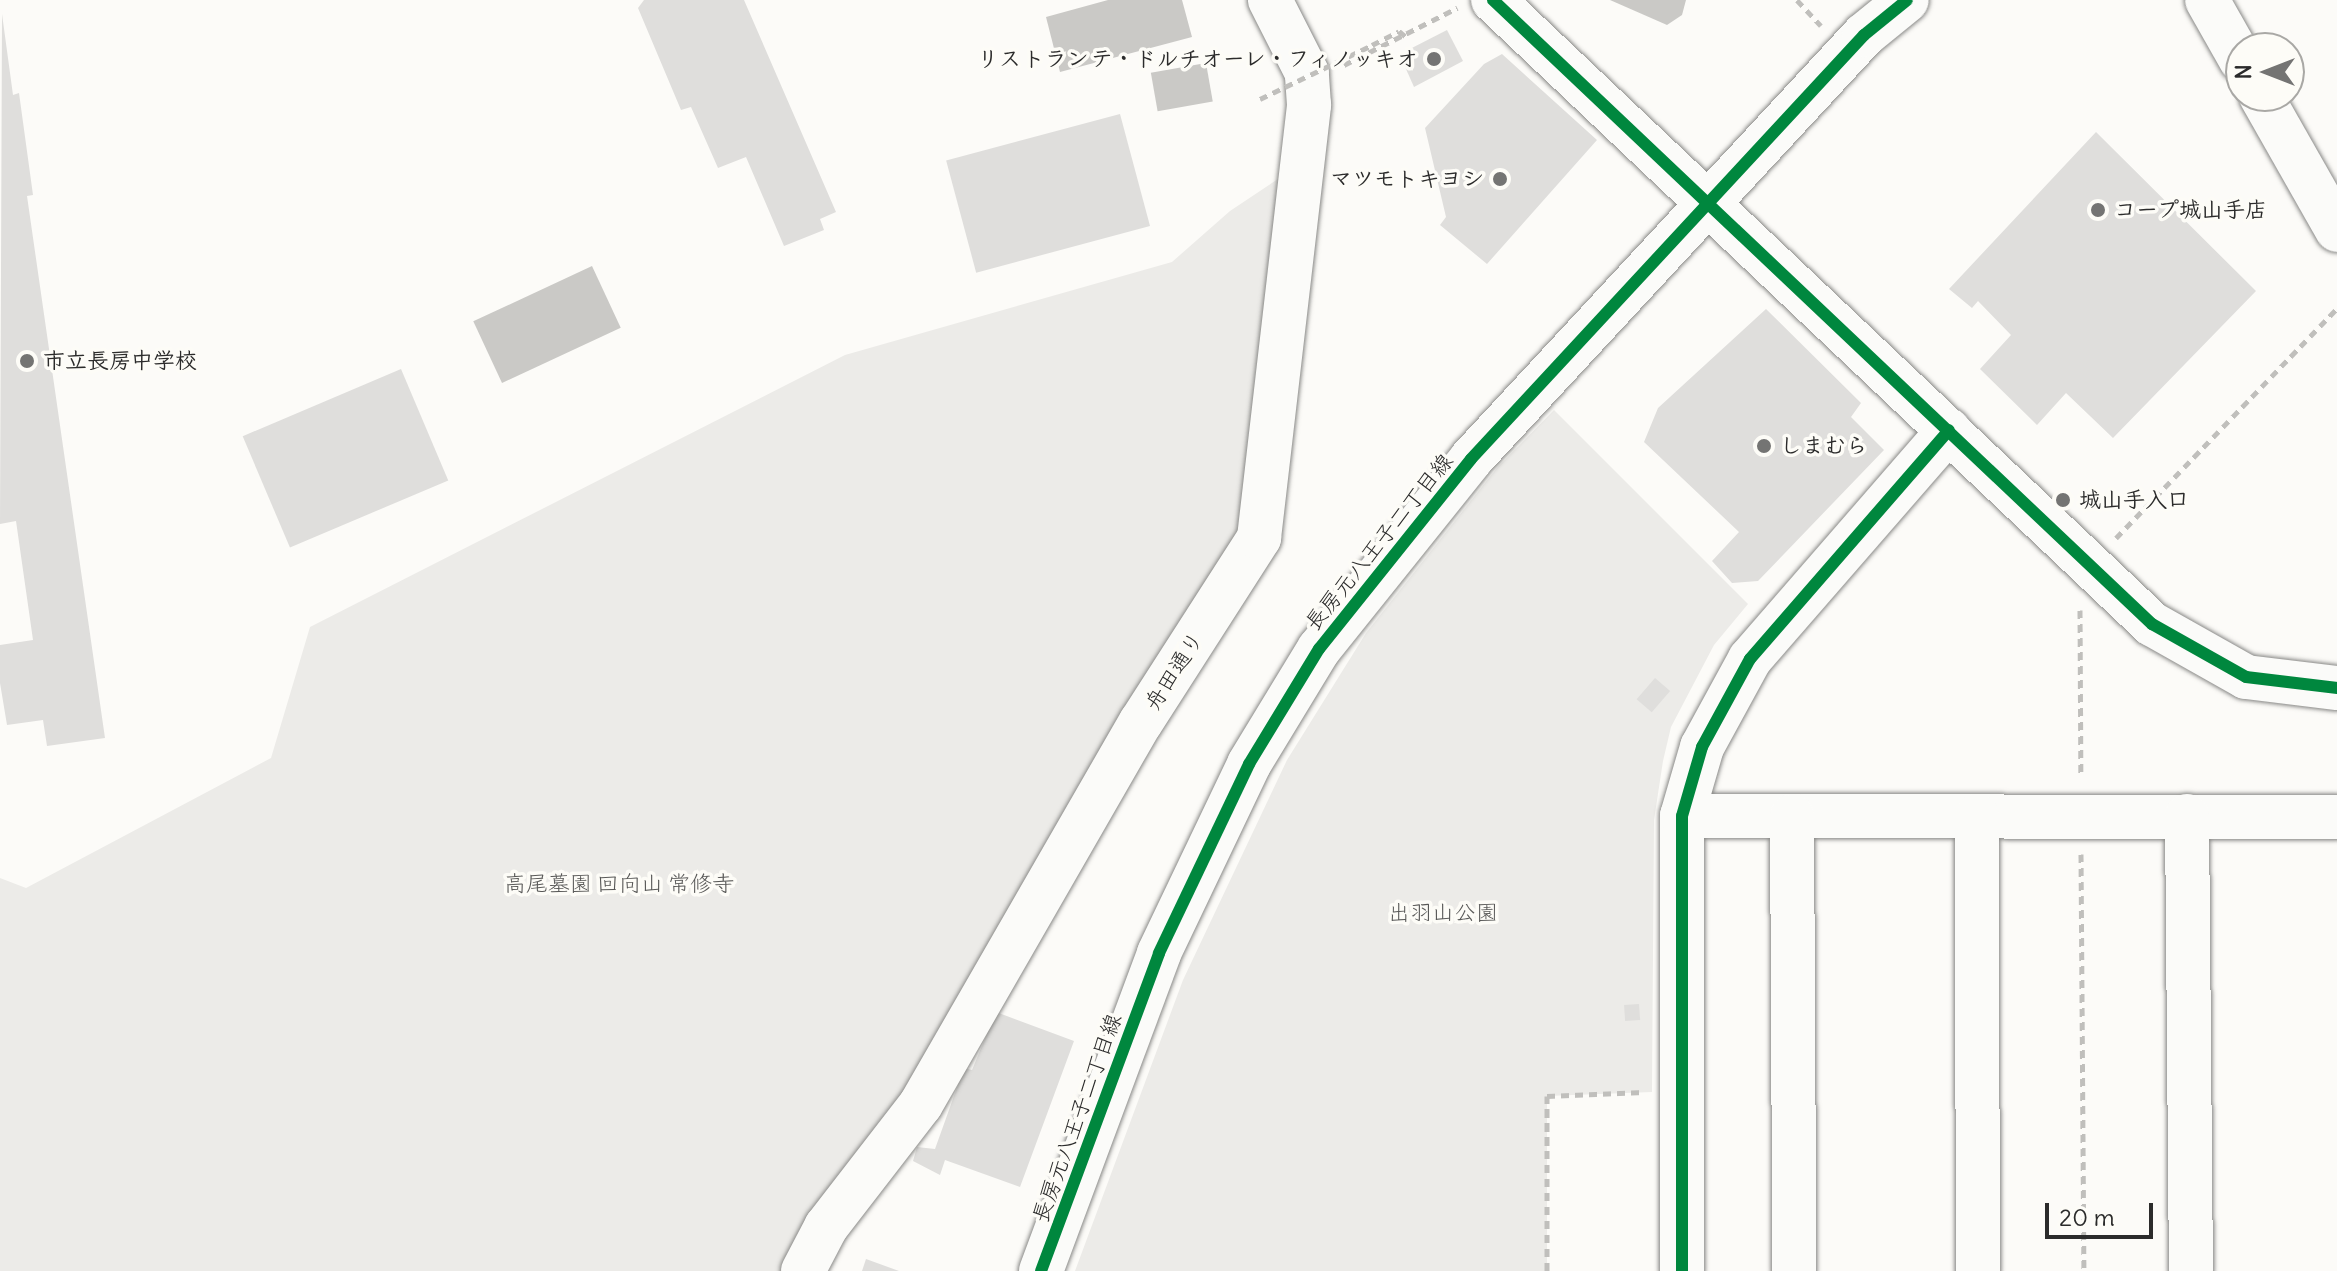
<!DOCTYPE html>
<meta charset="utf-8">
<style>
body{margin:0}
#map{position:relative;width:2337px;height:1271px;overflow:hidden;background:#fcfbf8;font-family:Delius,"Klee One",sans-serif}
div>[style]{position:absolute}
.green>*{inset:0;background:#ecebe8}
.water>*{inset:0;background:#cac9c6;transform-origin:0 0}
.building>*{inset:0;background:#dfdedc;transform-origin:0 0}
.path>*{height:5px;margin-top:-2.5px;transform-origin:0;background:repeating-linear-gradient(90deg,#c0bfbc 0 8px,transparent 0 14px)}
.roads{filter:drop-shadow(0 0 2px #898987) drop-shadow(0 0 2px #898987)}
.minor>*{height:44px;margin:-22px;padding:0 22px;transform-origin:22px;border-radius:22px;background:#fbfbf9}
.path-bridge>*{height:5px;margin-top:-2.5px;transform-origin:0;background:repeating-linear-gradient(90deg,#c0bfbc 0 8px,transparent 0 14px)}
.cycleway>*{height:12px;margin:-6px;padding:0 6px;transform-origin:6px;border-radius:6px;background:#00873e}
.dots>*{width:22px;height:22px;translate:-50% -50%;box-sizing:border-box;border:4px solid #fdfcf7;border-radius:50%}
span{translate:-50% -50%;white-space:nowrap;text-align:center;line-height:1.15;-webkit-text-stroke:7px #fdfcf7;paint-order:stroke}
.poi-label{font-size:22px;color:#2b2b2b;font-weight:700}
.right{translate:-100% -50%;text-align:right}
.left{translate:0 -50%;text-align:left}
.street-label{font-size:22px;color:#2b2b2b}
.park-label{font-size:22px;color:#585857}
.north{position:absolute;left:2225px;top:32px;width:80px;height:80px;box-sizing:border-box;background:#fdfcf7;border:2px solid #a9a8a5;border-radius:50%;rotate:270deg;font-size:22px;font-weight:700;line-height:32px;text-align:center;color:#2b2b2b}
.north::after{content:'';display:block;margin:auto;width:28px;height:36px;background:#747473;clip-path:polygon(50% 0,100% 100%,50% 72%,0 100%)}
.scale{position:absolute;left:2045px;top:1203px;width:108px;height:36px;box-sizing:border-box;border:4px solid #2b2b2b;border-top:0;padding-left:10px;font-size:24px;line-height:28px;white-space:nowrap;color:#2b2b2b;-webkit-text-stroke:6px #fdfcf7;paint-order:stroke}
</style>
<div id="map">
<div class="green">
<i style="clip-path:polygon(1302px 163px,1259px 538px,803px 1271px,0 1271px,0 878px,26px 888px,271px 758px,310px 627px,845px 355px,1172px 262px,1230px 211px)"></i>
<i style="clip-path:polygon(1554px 410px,1748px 604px,1714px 645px,1671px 727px,1663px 761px,1654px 820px,1652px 1092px,1547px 1096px,1547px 1271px,1075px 1271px,1183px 980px,1287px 760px,1366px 633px,1497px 468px)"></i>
</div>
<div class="water">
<i style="clip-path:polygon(1108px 0,1182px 0,1192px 37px,1060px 72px,1046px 17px)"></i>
<i style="clip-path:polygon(1610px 0,1686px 0,1682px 15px,1667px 25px)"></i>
<i style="left:1206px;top:63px;width:39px;height:56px;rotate:80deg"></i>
<i style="left:592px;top:266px;width:68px;height:131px;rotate:65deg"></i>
</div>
<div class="building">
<i style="clip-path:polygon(644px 0,744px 0,836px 212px,820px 219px,824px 230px,784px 246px,746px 157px,718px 168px,691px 107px,681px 110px,638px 8px)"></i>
<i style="clip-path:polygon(2px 14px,13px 95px,19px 93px,33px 195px,27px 196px,105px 738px,47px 746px,43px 720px,7px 725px,0 683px,0 645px,33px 640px,16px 521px,0 524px)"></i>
<i style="clip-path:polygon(1447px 30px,1463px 61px,1414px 87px,1402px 60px,1406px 51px)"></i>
<i style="clip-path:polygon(1502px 54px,1597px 140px,1487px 264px,1440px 225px,1446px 217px,1425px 128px,1484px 64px)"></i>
<i style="left:1120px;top:114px;width:116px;height:180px;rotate:75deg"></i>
<i style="clip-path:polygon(2096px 132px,2256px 291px,2113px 438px,2066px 393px,2037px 425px,1980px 369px,2011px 335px,1978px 301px,1972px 308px,1949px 289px)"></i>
<i style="clip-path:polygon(1766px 309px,1861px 403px,1851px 417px,1884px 450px,1758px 581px,1732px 583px,1712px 561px,1739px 532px,1644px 442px,1658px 408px)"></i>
<i style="left:401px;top:369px;width:121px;height:172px;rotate:67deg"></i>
<i style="left:1655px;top:678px;width:20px;height:28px;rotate:41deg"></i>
<i style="left:1639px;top:1004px;width:16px;height:15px;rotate:86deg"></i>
<i style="clip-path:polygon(996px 1012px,1074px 1041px,1020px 1187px,945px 1160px,940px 1175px,913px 1161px,917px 1147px,935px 1149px,964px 1068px,972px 1070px)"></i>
<i style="clip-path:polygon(866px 1259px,899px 1271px,862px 1271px)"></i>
</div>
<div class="path">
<i style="left:1797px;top:0;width:35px;rotate:47deg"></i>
<i style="left:1372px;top:45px;width:30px;rotate:-27deg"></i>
<i style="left:1399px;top:31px;width:8px;rotate:40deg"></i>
<i style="left:1344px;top:65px;width:127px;rotate:-26.8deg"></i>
<i style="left:2116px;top:538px;width:319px;rotate:-46.1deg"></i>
<i style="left:2080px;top:610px;width:166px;rotate:89.7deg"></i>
<i style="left:2081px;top:854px;width:417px;rotate:89.6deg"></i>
<i style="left:1547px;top:1271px;width:175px;rotate:-90deg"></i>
<i style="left:1547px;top:1096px;width:97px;rotate:-2.4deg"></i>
</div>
<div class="roads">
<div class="minor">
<i style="left:1493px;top:0;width:908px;rotate:43.44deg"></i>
<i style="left:2152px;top:624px;width:108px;rotate:29.4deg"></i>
<i style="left:2246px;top:677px;width:92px;rotate:6.9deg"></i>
<i style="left:2207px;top:0;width:69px;rotate:60.5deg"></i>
<i style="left:2261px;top:96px;width:154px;rotate:60.4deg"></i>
<i style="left:1682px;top:816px;width:655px;rotate:0.09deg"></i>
<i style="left:1792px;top:816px;width:455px;rotate:89.7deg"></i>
<i style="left:1977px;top:816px;width:455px;rotate:89.9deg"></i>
<i style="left:2187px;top:816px;width:455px;rotate:89.5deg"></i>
<i style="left:803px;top:1271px;width:50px;rotate:-62.4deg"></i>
<i style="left:826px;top:1227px;width:155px;rotate:-52.3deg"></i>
<i style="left:921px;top:1104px;width:441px;rotate:-60.1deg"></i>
<i style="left:1141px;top:722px;width:219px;rotate:-57.3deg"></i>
<i style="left:1259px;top:538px;width:436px;rotate:-83.4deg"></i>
<i style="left:1309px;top:105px;width:32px;rotate:-94deg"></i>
<i style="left:1307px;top:73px;width:82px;rotate:-116.9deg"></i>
<i style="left:1041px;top:1271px;width:339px;rotate:-69.6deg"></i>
<i style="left:1159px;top:953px;width:209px;rotate:-64.5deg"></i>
<i style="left:1249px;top:764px;width:135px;rotate:-58.7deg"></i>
<i style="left:1319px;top:649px;width:243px;rotate:-51.3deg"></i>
<i style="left:1471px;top:459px;width:578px;rotate:-47.17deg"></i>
<i style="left:1864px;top:35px;width:55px;rotate:-39.1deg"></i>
<i style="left:1682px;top:1271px;width:455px;rotate:-90deg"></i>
<i style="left:1682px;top:816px;width:72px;rotate:-73.8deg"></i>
<i style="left:1702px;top:747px;width:100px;rotate:-61.4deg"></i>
<i style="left:1750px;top:659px;width:303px;rotate:-49deg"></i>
</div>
</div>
<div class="path-bridge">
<i style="left:1260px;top:99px;width:124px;rotate:-25.7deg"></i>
</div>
<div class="cycleway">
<i style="left:1493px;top:0;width:908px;rotate:43.44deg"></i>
<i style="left:2152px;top:624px;width:108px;rotate:29.4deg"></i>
<i style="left:2246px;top:677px;width:92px;rotate:6.9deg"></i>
<i style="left:1041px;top:1271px;width:339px;rotate:-69.6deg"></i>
<i style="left:1159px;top:953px;width:209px;rotate:-64.5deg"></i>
<i style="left:1249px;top:764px;width:135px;rotate:-58.7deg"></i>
<i style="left:1319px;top:649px;width:243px;rotate:-51.3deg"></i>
<i style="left:1471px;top:459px;width:578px;rotate:-47.17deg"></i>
<i style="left:1864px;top:35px;width:55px;rotate:-39.1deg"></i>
<i style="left:1682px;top:1271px;width:455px;rotate:-90deg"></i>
<i style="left:1682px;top:816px;width:72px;rotate:-73.8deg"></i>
<i style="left:1702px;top:747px;width:100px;rotate:-61.4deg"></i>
<i style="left:1750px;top:659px;width:303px;rotate:-49deg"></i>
</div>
<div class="dots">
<i style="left:1434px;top:59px;background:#747473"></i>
<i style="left:1500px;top:179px;background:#747473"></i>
<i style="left:2098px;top:210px;background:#747473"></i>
<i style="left:27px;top:361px;background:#747473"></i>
<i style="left:1764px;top:446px;background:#747473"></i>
<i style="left:2063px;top:500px;background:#747473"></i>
</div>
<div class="poi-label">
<span class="right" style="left:1418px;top:59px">リストランテ・ドルチオーレ・フィノッキオ</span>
<span class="right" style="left:1484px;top:179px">マツモトキヨシ</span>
<span class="left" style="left:2114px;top:210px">コープ城山手店</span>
<span class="left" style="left:43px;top:361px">市立長房中学校</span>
<span class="left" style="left:1780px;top:446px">しまむら</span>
<span class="left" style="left:2079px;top:500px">城山手入口</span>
</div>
<div class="street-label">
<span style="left:1379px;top:542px;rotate:-51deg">長房元八王子二丁目線</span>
<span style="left:1174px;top:671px;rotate:-57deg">舟田通り</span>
<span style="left:1077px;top:1118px;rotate:-70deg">長房元八王子二丁目線</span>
</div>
<div class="park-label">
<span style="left:619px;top:884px">高尾墓園 回向山 常修寺</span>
<span style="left:1443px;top:913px">出羽山公園</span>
</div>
<div class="north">N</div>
<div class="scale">20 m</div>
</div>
